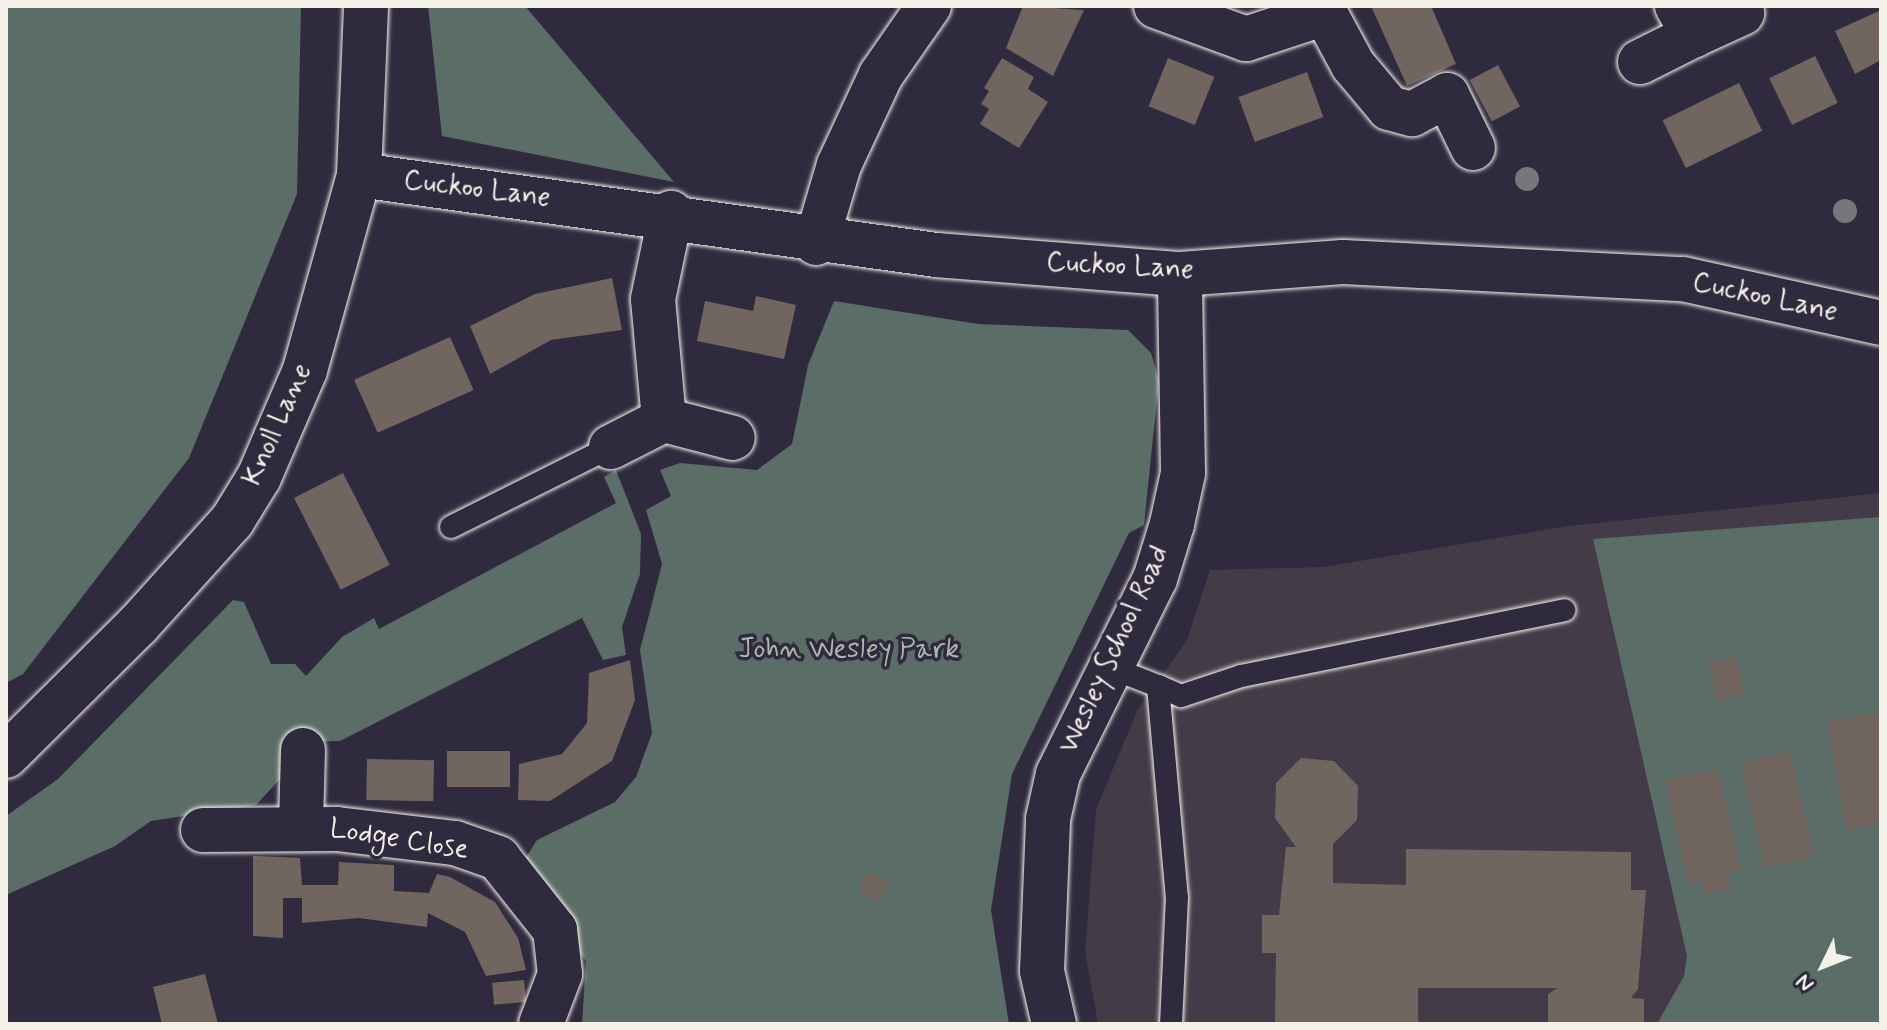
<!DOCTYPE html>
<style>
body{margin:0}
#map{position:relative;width:1887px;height:1030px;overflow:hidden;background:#2f2a3d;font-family:Mynerve,sans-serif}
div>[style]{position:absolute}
.built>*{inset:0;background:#433c48}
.green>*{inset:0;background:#5a6d66}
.building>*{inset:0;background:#716560;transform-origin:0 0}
.roads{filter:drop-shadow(0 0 2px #f4f1e8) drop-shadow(0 0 2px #f4f1e8)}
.lane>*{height:22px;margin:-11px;padding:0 11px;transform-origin:11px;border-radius:11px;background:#2f2a3d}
.street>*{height:44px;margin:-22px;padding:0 22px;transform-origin:22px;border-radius:22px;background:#2f2a3d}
.secondary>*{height:44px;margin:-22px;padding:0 22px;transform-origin:22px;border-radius:22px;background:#2f2a3d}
.trees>*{width:24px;height:24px;margin:-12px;border-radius:50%;background:#75777b}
span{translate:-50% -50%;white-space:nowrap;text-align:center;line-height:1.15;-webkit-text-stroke:7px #2f2a3d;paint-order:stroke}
.street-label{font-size:28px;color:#f4f1e8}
.park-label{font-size:28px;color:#afb6ae}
.frame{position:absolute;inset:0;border:8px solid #f4f1e8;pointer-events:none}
.north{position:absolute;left:1783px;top:926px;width:80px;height:80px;-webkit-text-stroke:6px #2f2a3d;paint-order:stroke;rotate:227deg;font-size:22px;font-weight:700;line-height:32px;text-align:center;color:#f4f1e8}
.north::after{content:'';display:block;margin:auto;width:28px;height:36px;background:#f4f1e8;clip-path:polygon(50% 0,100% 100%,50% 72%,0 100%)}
</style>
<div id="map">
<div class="built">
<i style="clip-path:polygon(1881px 493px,1881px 1024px,1098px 1024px,1085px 951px,1096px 810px,1137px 711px,1187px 640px,1210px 570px,1324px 567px,1569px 526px)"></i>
</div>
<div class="green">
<i style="clip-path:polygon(6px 6px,301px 6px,297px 194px,189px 458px,23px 674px,6px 683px)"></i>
<i style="clip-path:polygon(428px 6px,525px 6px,674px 182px,442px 136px)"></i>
<i style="clip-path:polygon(834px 301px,978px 324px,1128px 330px,1151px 353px,1159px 380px,1144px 525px,1129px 533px,1012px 774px,991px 910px,1009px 1024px,582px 1024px,586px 961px,520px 867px,537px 840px,615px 802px,636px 777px,652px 733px,640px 650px,662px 564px,646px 510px,671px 496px,660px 470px,680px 463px,757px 470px,792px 444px,808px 365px)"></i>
<i style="clip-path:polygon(616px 470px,641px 534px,640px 574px,622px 627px,626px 655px,603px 660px,582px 618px,340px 741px,285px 742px,280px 779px,256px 805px,151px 821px,115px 846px,6px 895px,6px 816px,58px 779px,233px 600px,244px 602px,271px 664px,295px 664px,306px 676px,342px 637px,374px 618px,379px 629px,616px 503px,604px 477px)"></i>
<i style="clip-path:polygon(1881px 517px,1881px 1024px,1657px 1024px,1684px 976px,1687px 956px,1593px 539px)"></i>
</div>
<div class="building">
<i style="clip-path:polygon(1023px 6px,1084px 10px,1053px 76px,1006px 48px)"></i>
<i style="clip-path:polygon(1371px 6px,1431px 6px,1456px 64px,1407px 86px)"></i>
<i style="clip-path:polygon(1881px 10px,1881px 60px,1855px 74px,1835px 31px)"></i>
<i style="left:1815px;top:56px;width:52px;height:51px;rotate:64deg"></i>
<i style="clip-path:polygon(1002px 58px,1034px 77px,1028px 89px,1048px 102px,1019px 148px,980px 124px,989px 109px,981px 104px,989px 91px,984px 88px)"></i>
<i style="left:1168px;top:58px;width:50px;height:52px;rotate:22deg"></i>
<i style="left:1498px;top:65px;width:47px;height:32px;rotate:62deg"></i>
<i style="left:1307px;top:72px;width:48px;height:73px;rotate:70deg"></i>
<i style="left:1739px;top:83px;width:53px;height:85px;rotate:64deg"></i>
<i style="clip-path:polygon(612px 278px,622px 330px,551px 340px,490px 374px,470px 326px,535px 294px)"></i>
<i style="clip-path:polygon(756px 296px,796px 305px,784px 359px,697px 341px,705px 301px,753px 311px)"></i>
<i style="left:450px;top:337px;width:58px;height:105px;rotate:66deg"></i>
<i style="left:343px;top:473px;width:103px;height:55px;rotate:63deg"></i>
<i style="left:1736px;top:656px;width:39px;height:28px;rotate:77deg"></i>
<i style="clip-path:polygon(630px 660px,635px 700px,612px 761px,550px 801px,518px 800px,519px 764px,562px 754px,587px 723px,589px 673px)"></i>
<i style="clip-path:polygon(1881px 712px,1881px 823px,1847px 830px,1826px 722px)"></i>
<i style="left:447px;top:751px;width:63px;height:36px"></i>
<i style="left:1790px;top:751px;width:109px;height:51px;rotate:77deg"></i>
<i style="clip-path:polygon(1301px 758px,1334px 761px,1358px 786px,1357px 820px,1333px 844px,1333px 883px,1406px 885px,1406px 849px,1631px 852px,1631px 890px,1646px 890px,1638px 989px,1631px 998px,1644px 999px,1644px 1024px,1548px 1024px,1548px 994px,1558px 988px,1418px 988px,1418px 1024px,1275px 1024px,1276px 953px,1262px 953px,1262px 915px,1279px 915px,1286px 847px,1296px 847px,1275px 818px,1276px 783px)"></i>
<i style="left:367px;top:759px;width:67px;height:41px;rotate:1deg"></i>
<i style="clip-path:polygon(1718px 768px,1741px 871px,1728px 874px,1731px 889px,1704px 895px,1701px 882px,1688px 885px,1665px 780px)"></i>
<i style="clip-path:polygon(253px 856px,300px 858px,302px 885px,338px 885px,339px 862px,394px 865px,394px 891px,429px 893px,437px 874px,450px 877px,495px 902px,518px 938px,526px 970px,486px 976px,465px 932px,428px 913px,427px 927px,359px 918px,302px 923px,302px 898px,283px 898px,283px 938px,253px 936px)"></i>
<i style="left:869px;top:871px;width:24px;height:24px;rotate:28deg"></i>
<i style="clip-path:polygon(205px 974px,218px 1024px,162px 1024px,153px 987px)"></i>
<i style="left:524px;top:980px;width:22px;height:32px;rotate:85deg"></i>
</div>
<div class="roads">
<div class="lane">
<i style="left:451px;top:527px;width:179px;rotate:-26.6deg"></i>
<i style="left:1109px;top:667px;width:53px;rotate:21.2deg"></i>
<i style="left:1158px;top:686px;width:212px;rotate:84.9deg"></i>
<i style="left:1177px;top:897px;width:127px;rotate:92.7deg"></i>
<i style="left:1158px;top:686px;width:25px;rotate:23deg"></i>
<i style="left:1181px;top:696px;width:63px;rotate:-18.4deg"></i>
<i style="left:1241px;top:676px;width:330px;rotate:-11.5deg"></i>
</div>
<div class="street">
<i style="left:1156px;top:6px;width:96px;rotate:20.1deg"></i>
<i style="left:1246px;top:39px;width:83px;rotate:-18.2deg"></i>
<i style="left:1325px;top:13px;width:59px;rotate:61.7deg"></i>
<i style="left:1353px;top:65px;width:56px;rotate:50.1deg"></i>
<i style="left:1389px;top:108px;width:24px;rotate:15deg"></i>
<i style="left:1412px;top:114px;width:40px;rotate:-28deg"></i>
<i style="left:1447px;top:95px;width:59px;rotate:63.9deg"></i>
<i style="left:1677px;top:6px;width:34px;rotate:60deg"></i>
<i style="left:1694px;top:35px;width:53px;rotate:-24.6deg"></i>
<i style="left:1640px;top:62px;width:60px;rotate:-26.6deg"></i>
<i style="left:816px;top:243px;width:81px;rotate:-73.6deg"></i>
<i style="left:839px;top:165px;width:99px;rotate:-65deg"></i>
<i style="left:881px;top:75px;width:84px;rotate:-55.2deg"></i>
<i style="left:664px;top:420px;width:71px;rotate:14.6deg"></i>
<i style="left:611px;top:447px;width:59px;rotate:-27deg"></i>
<i style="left:664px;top:420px;width:121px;rotate:-95.2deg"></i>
<i style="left:653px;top:299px;width:88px;rotate:-78.2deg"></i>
<i style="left:301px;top:826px;width:76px;rotate:-88.5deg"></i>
<i style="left:203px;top:830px;width:134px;rotate:-0.4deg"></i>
<i style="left:337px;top:829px;width:119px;rotate:6.8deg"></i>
<i style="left:455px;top:843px;width:46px;rotate:19.2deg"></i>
<i style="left:498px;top:858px;width:92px;rotate:51.6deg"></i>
<i style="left:555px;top:930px;width:44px;rotate:83.5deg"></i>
<i style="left:560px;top:974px;width:53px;rotate:110.8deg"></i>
<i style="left:1054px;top:1024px;width:54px;rotate:-102.8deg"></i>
<i style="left:1042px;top:971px;width:152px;rotate:-87.7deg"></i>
<i style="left:1048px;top:819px;width:46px;rotate:-77.5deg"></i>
<i style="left:1058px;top:774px;width:218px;rotate:-63.6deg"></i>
<i style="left:1155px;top:579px;width:58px;rotate:-72.8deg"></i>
<i style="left:1172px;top:524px;width:52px;rotate:-77.8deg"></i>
<i style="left:1183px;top:473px;width:199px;rotate:-90.9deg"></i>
</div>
<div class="secondary">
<i style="left:359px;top:175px;width:583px;rotate:7.89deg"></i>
<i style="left:936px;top:255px;width:245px;rotate:4.5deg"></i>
<i style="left:1180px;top:274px;width:163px;rotate:-4.2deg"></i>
<i style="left:1343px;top:262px;width:340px;rotate:2.9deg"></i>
<i style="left:1683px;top:279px;width:203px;rotate:12.5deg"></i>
<i style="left:6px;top:756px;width:186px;rotate:-44.8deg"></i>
<i style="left:138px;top:625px;width:140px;rotate:-47.9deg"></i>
<i style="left:232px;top:521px;width:52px;rotate:-58.5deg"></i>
<i style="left:259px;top:477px;width:116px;rotate:-66.7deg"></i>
<i style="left:305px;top:370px;width:202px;rotate:-74.5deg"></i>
<i style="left:359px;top:175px;width:169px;rotate:-87.6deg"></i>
</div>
</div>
<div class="trees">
<i style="left:1527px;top:179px"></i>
<i style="left:1845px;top:211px"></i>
</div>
<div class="street-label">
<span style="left:477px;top:190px;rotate:7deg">Cuckoo Lane</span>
<span style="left:1120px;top:267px;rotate:3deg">Cuckoo Lane</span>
<span style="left:1765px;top:298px;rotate:12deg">Cuckoo Lane</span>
<span style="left:278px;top:425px;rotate:-66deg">Knoll Lane</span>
<span style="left:1115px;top:650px;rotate:-65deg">Wesley School Road</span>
<span style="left:399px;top:840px;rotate:9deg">Lodge Close</span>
</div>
<div class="park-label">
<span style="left:849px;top:650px">John Wesley Park</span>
</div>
<div class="frame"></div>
<div class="north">N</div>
</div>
